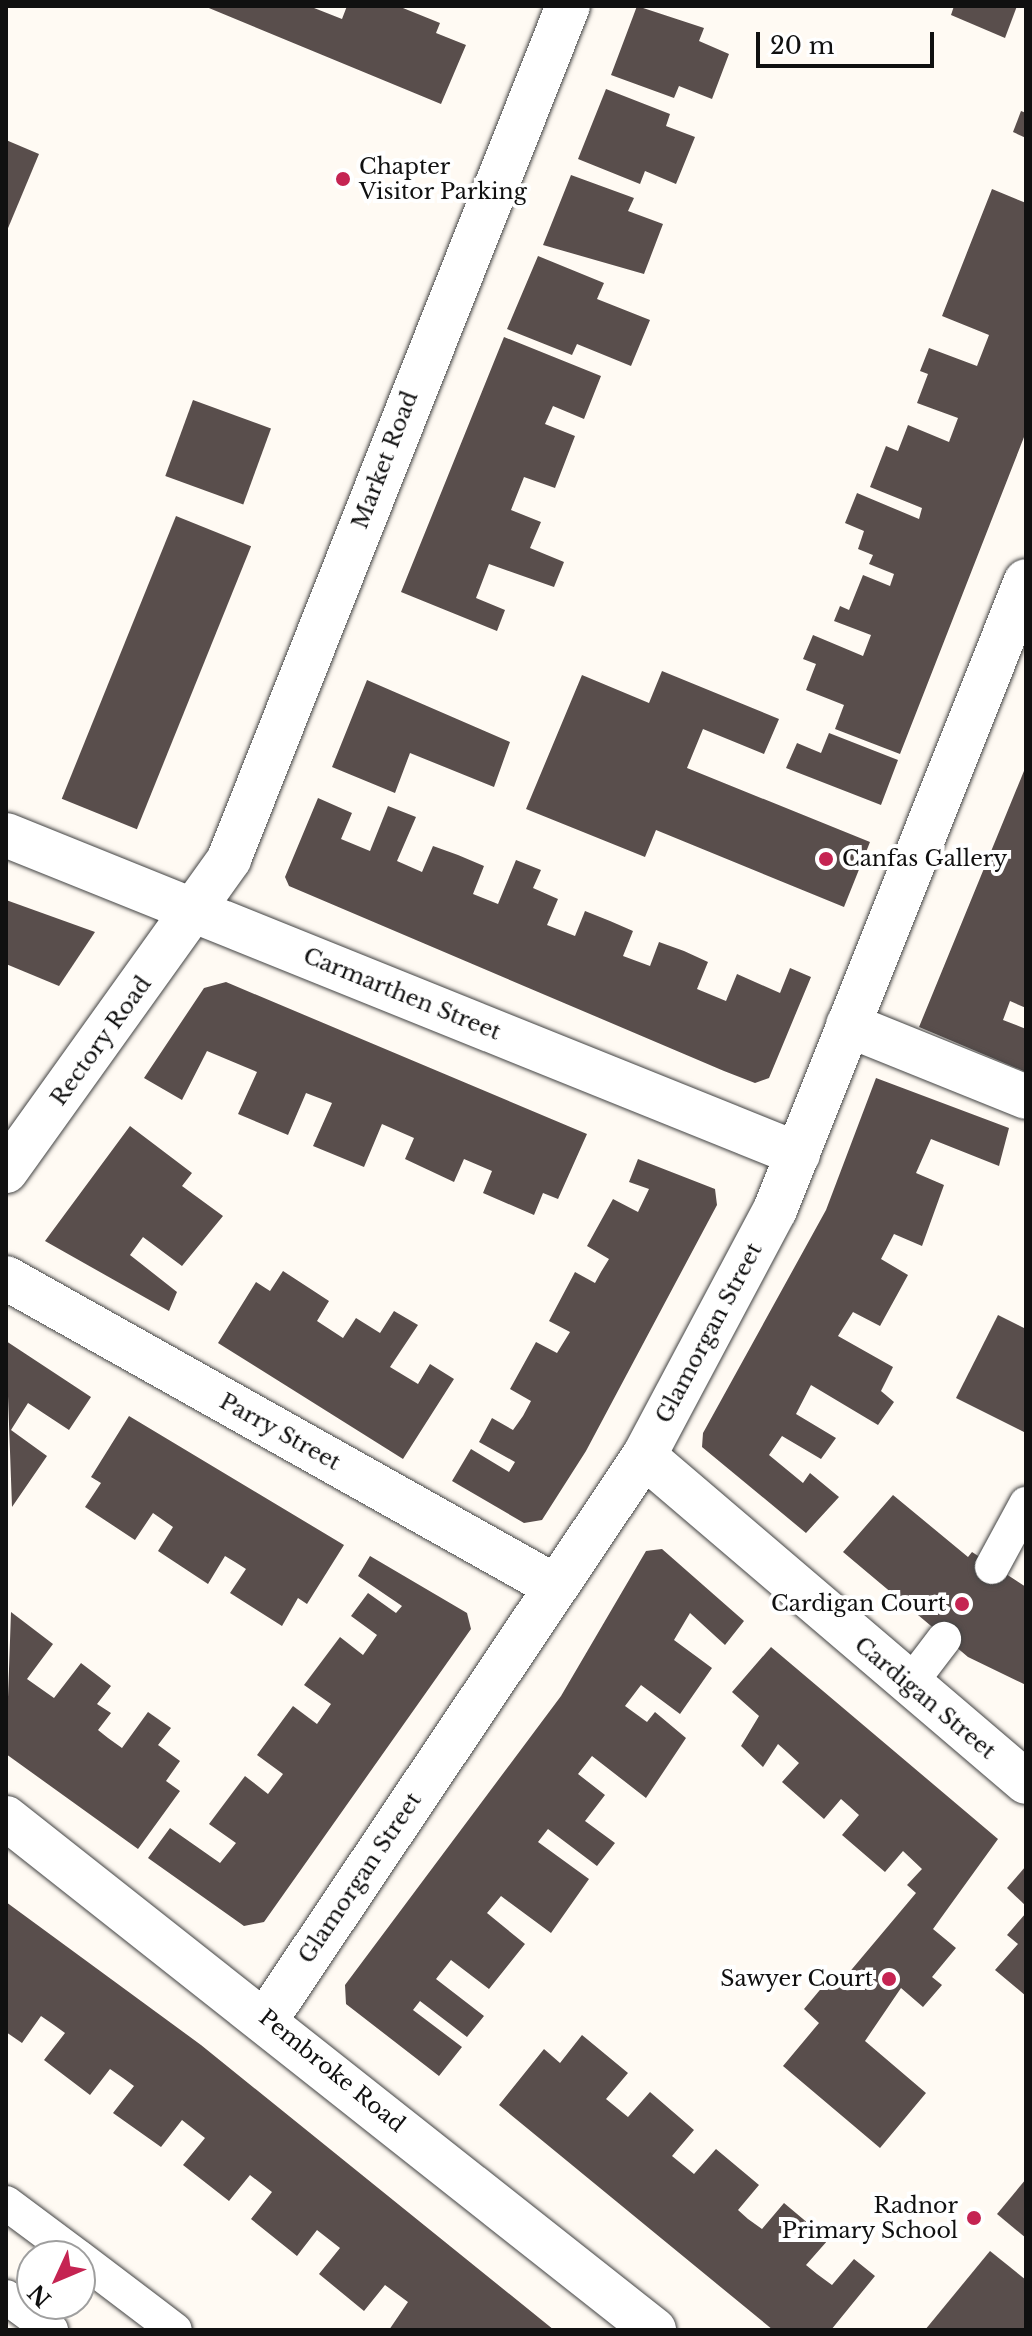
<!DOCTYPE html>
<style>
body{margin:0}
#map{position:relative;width:1032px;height:2336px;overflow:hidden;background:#fffaf3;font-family:"Libre Baskerville",serif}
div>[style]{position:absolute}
.building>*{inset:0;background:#594e4c;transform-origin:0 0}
.roads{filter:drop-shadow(0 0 2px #434343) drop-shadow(0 0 2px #434343)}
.service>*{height:34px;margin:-17px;padding:0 17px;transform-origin:17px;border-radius:17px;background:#fff}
.minor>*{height:44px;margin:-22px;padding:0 22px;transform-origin:22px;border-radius:22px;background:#fff}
.dots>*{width:22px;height:22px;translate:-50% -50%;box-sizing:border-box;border:4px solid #fff;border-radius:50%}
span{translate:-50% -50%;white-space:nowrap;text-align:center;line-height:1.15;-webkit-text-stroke:8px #fff;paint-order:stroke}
.poi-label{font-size:22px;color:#101010}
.left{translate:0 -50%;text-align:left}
.right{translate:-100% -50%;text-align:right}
.street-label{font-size:22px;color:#101010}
.frame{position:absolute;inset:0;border:8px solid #101010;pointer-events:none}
.north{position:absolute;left:16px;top:2240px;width:80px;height:80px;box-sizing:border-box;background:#fff;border:2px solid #9f9f9f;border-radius:50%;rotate:226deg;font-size:22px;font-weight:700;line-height:32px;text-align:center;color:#101010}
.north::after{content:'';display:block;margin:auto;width:28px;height:36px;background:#c52452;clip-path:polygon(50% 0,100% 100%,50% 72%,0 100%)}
.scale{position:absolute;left:756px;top:32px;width:178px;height:36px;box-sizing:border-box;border:4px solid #101010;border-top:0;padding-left:10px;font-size:24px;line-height:28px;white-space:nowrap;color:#101010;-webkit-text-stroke:6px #fff;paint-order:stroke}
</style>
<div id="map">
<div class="building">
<i style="clip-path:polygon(204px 6px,309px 6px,342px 19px,347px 6px,398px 6px,440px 23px,436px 33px,466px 45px,441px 104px)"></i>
<i style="clip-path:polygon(637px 6px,704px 28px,699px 41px,729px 54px,712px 99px,679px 86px,674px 98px,611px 75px)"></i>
<i style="clip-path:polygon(954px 6px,1017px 6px,1005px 38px,951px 15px)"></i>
<i style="clip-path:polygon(606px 89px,670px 114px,666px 126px,695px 137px,676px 184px,645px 171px,640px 184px,578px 159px)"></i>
<i style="clip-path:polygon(1021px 111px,1026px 113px,1026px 138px,1013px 132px)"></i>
<i style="clip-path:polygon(6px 140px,39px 154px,6px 233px)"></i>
<i style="clip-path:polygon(571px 175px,634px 198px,628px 211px,663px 224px,644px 274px,543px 245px)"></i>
<i style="clip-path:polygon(992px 189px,1026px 203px,1026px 432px,900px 754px,835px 729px,844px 705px,806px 690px,816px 664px,803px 659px,813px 635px,863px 656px,871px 635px,834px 621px,840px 606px,849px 610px,863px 575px,890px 586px,894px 574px,869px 564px,873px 555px,858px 549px,864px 531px,845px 523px,857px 493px,919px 519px,922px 508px,870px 487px,886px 446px,898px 451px,908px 425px,949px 442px,958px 418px,917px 403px,928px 374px,920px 371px,929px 348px,977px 366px,989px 335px,942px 316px)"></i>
<i style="clip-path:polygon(538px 256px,604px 283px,597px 299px,650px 320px,631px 366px,577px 344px,572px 355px,507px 329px)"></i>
<i style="clip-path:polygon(504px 337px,601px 376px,584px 419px,553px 406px,545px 424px,575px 436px,555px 488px,524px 477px,511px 510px,541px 522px,530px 548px,564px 562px,554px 587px,489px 564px,476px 598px,505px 610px,497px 631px,401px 592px)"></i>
<i style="left:193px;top:400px;width:83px;height:81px;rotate:20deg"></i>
<i style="left:176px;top:516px;width:81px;height:305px;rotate:22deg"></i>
<i style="clip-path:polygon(662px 671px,779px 719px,764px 754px,703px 729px,687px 768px,870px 842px,844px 907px,656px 830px,645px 857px,526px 809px,582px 675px,649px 703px)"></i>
<i style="clip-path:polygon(367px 680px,510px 742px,494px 787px,410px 753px,395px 793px,332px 767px)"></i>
<i style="clip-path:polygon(829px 733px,898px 760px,881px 805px,786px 768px,797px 743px,821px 753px)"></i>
<i style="clip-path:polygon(1026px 766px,1026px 1008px,1010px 1001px,1003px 1020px,1026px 1029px,1026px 1072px,919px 1027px)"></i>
<i style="clip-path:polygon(318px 798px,352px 813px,341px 839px,370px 851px,388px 806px,416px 817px,397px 861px,422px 872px,433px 846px,458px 855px,484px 866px,473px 894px,498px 904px,516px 860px,541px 870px,533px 888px,558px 899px,547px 925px,575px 936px,585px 911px,610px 921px,633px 931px,623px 956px,650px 966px,659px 942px,684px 951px,708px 962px,697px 989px,726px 1001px,737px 974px,780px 993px,790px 968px,811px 977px,769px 1078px,755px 1083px,724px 1071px,289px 886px,285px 877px)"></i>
<i style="clip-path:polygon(6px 900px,95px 932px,59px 986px,6px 964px)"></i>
<i style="clip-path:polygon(226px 982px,587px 1134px,558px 1199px,543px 1193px,534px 1215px,483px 1193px,492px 1171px,464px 1159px,454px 1182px,405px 1159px,414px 1138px,382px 1124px,364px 1167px,313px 1146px,332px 1103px,306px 1093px,288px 1135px,238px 1114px,257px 1072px,207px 1051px,182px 1100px,144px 1078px,204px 988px)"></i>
<i style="clip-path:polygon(876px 1078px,1009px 1128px,999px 1166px,931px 1139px,916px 1173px,944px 1185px,922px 1246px,894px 1234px,881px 1259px,908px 1275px,880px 1326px,853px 1312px,838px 1336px,893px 1367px,881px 1391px,894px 1402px,878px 1425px,811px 1385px,796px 1414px,836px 1438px,821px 1459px,782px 1436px,769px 1455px,803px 1483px,810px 1473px,839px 1497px,806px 1533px,702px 1447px,703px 1433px,826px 1210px)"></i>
<i style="clip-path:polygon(130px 1126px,192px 1173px,182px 1186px,223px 1216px,182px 1266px,143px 1237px,130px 1255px,177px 1292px,169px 1311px,45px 1241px)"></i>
<i style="clip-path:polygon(638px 1159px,715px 1189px,717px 1205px,586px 1451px,542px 1520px,524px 1523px,452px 1481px,471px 1449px,509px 1472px,515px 1462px,479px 1442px,492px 1418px,513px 1430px,523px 1416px,531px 1401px,510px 1389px,536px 1342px,557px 1353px,570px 1332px,549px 1321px,575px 1272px,595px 1283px,601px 1272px,609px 1259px,587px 1246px,613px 1199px,638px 1212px,649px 1189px,629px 1182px)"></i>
<i style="clip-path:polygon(283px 1271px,329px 1301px,317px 1321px,343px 1338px,356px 1318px,380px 1333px,394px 1311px,418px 1325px,390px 1367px,418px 1384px,430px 1364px,454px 1379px,403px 1459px,218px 1343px,256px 1282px,270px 1291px)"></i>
<i style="clip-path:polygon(998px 1315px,1026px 1329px,1026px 1433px,956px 1398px)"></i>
<i style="clip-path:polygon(6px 1341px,91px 1397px,69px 1430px,28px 1403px,11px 1430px,47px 1456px,12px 1507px)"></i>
<i style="clip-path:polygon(129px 1416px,344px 1545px,307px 1604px,298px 1598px,282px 1626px,230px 1593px,246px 1569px,235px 1562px,225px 1556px,208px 1584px,158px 1551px,173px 1527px,153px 1513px,135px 1540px,85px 1507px,101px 1483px,91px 1477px)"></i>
<i style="clip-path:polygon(893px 1495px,968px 1557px,972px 1552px,1026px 1587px,1026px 1685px,968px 1657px,843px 1552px)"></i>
<i style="clip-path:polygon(662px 1549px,744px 1621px,725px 1645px,690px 1613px,674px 1640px,712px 1668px,680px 1714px,641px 1685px,625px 1706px,647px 1722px,655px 1712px,686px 1738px,646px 1798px,592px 1756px,578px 1774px,605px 1795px,585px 1821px,615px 1843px,597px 1866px,548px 1829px,538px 1842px,589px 1879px,551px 1933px,501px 1896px,487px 1913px,525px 1944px,489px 1989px,451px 1960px,436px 1979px,484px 2016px,467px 2037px,420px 2001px,413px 2010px,462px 2047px,439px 2076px,346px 2004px,345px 1985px,561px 1696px,646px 1551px)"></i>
<i style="clip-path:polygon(370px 1556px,467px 1613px,471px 1629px,264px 1922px,244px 1926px,148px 1858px,170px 1828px,220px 1863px,236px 1843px,209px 1824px,245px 1776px,268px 1794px,283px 1774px,257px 1755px,293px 1706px,317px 1724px,331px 1704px,304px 1685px,340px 1637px,363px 1655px,377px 1635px,351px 1616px,368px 1593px,396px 1613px,402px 1606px,358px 1576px)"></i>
<i style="clip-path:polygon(11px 1612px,53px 1644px,27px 1679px,54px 1698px,81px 1663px,111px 1686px,97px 1704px,111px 1713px,98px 1730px,108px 1738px,122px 1748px,148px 1712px,171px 1728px,158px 1745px,180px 1761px,166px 1781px,180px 1791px,138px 1849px,6px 1754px)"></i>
<i style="clip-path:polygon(771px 1647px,998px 1839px,933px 1929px,956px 1948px,932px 1977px,942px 1985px,923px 2007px,901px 1988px,865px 2041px,926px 2093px,880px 2148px,783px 2066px,819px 2023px,804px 2009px,834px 1973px,842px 1981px,916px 1893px,907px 1885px,922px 1869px,903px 1851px,885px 1872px,842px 1835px,859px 1815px,849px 1806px,841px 1799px,824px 1819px,782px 1782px,799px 1763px,787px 1752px,778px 1744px,763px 1767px,741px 1746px,759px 1716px,732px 1692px)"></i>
<i style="clip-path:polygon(1026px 1866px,1026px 1906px,1007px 1888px)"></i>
<i style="clip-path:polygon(6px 1902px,201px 2045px,554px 2330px,389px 2330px,408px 2302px,385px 2285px,364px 2311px,319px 2274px,340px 2248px,317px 2230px,297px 2256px,251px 2219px,272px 2192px,250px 2175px,229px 2201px,183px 2165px,205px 2138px,182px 2120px,161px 2147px,113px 2113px,134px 2086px,123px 2078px,110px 2069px,90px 2095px,44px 2060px,65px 2033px,54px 2025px,41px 2016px,22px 2043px,6px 2032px)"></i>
<i style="clip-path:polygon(1026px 1913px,1026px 1996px,995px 1970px,1018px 1944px,1007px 1935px)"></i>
<i style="clip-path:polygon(582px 2035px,628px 2073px,606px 2099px,628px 2117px,650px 2092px,694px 2130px,672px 2156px,694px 2174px,716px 2149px,759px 2185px,738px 2210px,748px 2219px,762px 2229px,784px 2203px,828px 2240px,806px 2265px,817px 2274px,832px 2285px,854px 2259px,875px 2276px,831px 2330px,773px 2330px,499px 2105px,544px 2049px,560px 2063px)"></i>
<i style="clip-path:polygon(1026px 2179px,1026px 2238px,997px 2214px)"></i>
<i style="clip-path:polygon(990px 2251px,1026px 2280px,1026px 2330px,925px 2330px)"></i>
</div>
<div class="roads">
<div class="service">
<i style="left:992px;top:1567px;width:72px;rotate:-61.6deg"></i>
<i style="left:909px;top:1685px;width:58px;rotate:-52.7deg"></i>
<i style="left:6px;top:2203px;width:89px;rotate:36.7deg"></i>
<i style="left:80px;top:2258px;width:119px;rotate:37.2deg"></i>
<i style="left:6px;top:2297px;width:56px;rotate:36.3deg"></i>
</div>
<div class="minor">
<i style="left:6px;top:835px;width:854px;rotate:21.94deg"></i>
<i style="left:848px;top:1025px;width:192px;rotate:22deg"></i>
<i style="left:6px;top:1171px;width:384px;rotate:-54.4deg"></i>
<i style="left:229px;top:859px;width:918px;rotate:-68.33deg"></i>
<i style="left:6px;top:1278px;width:627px;rotate:29.3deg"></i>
<i style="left:644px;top:1456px;width:502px;rotate:40.48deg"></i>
<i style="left:6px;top:1818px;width:826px;rotate:38.31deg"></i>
<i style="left:267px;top:2018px;width:677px;rotate:-56.15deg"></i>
<i style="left:644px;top:1456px;width:279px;rotate:-62deg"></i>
<i style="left:775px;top:1210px;width:677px;rotate:-68.25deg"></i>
</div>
</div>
<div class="dots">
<i style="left:343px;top:179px;background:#c52452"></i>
<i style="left:826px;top:859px;background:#c52452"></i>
<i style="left:962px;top:1604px;background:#c52452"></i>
<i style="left:889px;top:1979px;background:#c52452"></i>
<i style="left:974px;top:2218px;background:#c52452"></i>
</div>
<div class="poi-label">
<span class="left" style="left:359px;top:179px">Chapter<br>Visitor Parking</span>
<span class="left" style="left:842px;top:859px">Canfas Gallery</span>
<span class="right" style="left:946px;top:1604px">Cardigan Court</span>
<span class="right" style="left:873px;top:1979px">Sawyer Court</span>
<span class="right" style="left:958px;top:2218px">Radnor<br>Primary School</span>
</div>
<div class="street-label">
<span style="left:385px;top:460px;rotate:-69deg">Market Road</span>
<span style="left:402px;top:994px;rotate:22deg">Carmarthen Street</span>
<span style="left:101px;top:1041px;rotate:-54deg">Rectory Road</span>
<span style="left:709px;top:1333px;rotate:-62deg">Glamorgan Street</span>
<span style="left:280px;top:1432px;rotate:29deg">Parry Street</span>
<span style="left:925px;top:1698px;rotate:40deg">Cardigan Street</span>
<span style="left:360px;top:1878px;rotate:-56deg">Glamorgan Street</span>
<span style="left:332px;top:2071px;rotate:39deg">Pembroke Road</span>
</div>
<div class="frame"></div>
<div class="north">N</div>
<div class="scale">20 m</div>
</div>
